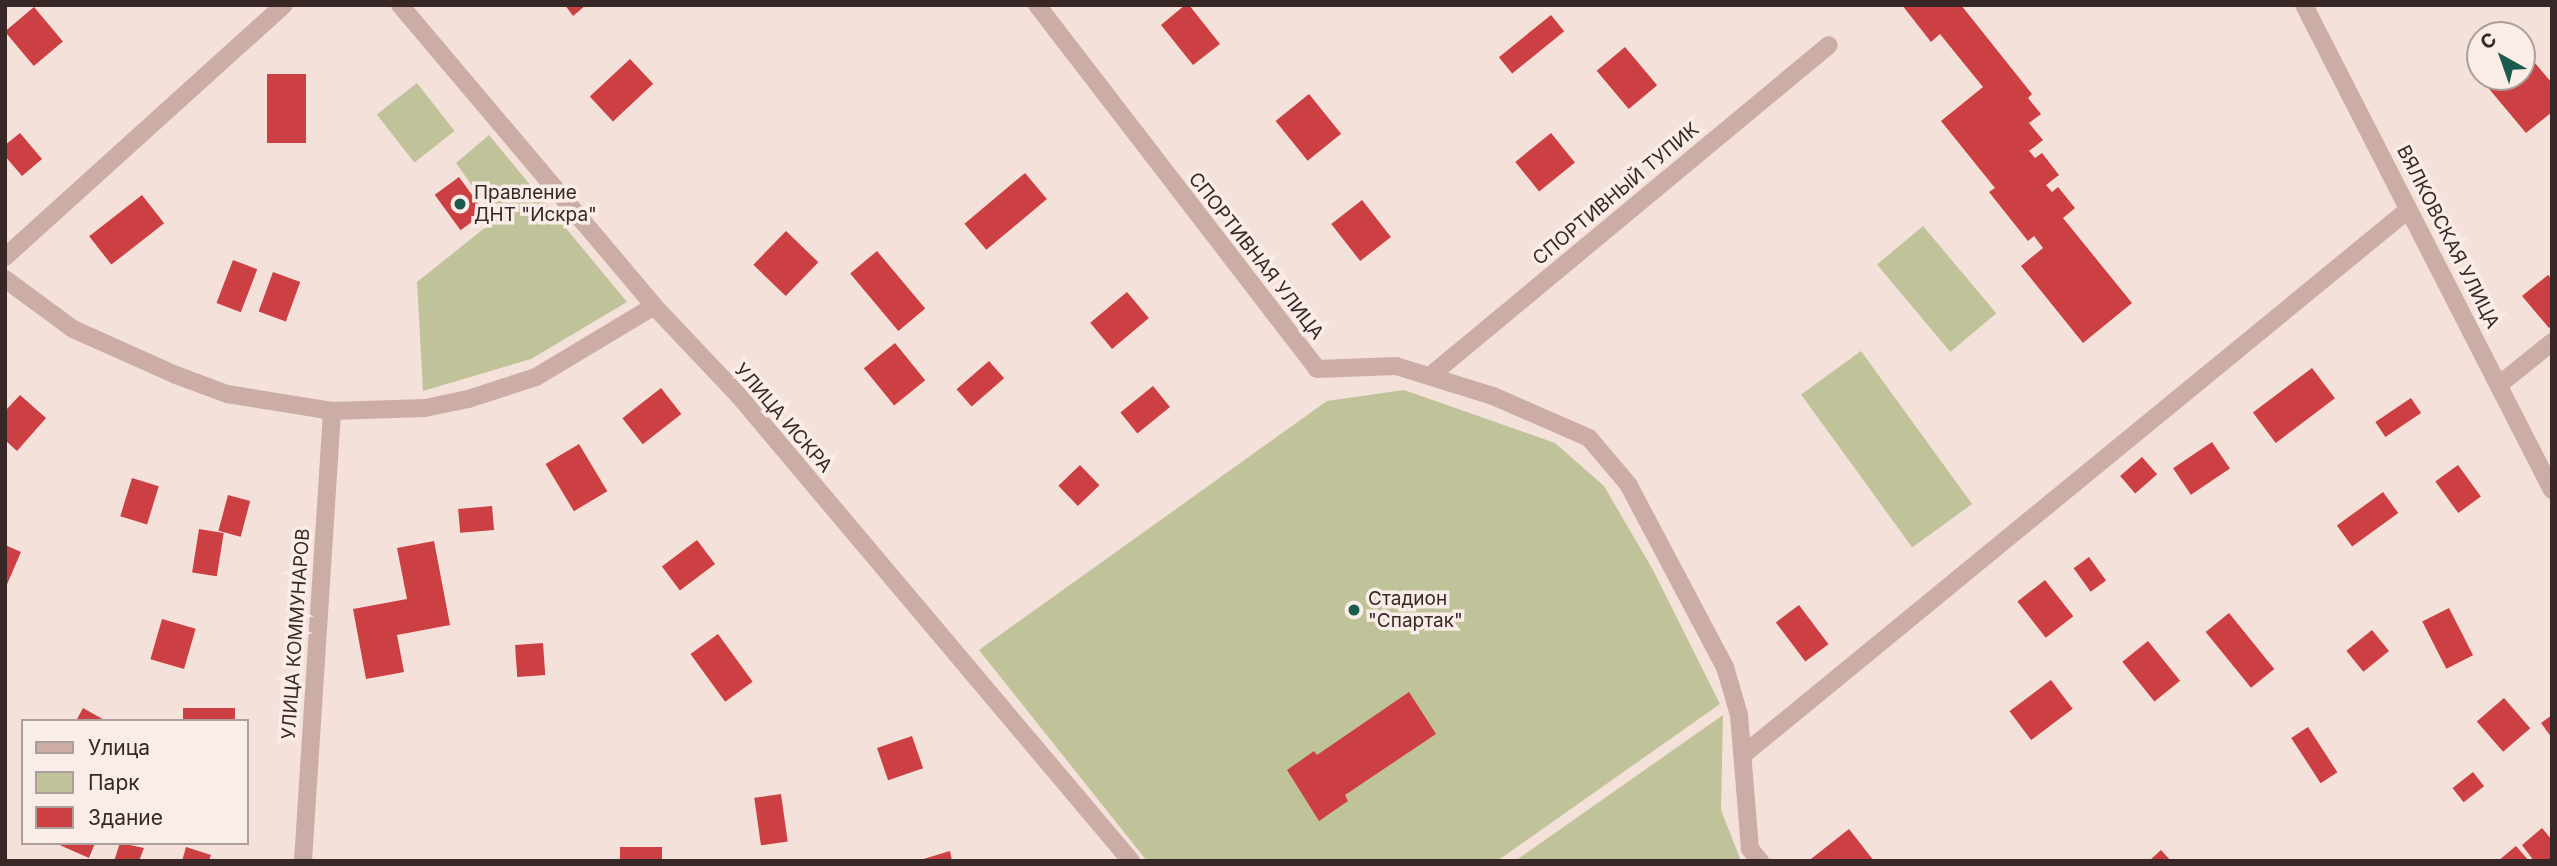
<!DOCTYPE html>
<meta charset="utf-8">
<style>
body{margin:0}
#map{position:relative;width:2557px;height:866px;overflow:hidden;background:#f3e1da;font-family:Inter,sans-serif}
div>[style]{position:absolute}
.green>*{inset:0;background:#c0c399;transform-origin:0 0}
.building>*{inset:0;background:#cc3f42;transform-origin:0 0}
.street>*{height:18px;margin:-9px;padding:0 9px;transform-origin:9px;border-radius:9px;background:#ccada6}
.dots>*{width:19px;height:19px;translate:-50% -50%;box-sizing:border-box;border:4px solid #faece7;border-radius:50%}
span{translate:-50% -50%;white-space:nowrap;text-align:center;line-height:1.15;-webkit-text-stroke:7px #faece7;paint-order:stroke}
.poi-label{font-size:19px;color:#372827}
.left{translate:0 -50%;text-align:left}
.street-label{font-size:19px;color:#372827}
.frame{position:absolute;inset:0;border:7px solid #372827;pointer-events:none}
.legend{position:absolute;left:21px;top:719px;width:228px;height:126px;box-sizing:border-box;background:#faece7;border:2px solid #ac9e9a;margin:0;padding:9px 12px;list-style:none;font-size:21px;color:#372827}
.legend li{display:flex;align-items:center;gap:14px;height:35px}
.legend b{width:35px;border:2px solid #ac9e9a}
.north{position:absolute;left:2466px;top:21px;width:70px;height:70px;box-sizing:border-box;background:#faece7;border:2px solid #ac9e9a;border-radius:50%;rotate:320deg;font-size:19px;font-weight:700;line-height:28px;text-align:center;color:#372827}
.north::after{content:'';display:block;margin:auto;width:24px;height:32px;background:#1a5b4e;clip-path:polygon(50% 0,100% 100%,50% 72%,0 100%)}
</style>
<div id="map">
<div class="green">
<i style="left:417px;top:83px;width:61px;height:51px;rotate:52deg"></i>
<i style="clip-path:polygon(489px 135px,627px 302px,531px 359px,423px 391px,417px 282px,496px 219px,456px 163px)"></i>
<i style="left:1923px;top:226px;width:114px;height:60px;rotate:50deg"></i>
<i style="left:1861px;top:351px;width:189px;height:74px;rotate:54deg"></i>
<i style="clip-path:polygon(1404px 390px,1555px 443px,1604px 486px,1653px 570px,1720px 704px,1497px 861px,1147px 861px,979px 650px,1327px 401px)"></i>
<i style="clip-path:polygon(1723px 715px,1721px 810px,1741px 861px,1515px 861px)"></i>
</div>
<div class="building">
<i style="clip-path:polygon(565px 5px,586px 5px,573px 16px)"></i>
<i style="clip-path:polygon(1185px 5px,1189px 5px,1220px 44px,1193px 65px,1161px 25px)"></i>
<i style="clip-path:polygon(1902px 5px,1961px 5px,2032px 94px,2028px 98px,2041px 114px,2029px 123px,2043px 140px,2029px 151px,2035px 158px,2042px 153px,2059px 175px,2046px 185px,2052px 192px,2058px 187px,2075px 208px,2063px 218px,2132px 303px,2083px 343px,2021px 266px,2043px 248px,2034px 236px,2028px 241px,1989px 192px,1995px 188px,1941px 121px,1983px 87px,1940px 34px,1931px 42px)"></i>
<i style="left:34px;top:7px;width:45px;height:38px;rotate:50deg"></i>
<i style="left:1551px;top:15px;width:21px;height:67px;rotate:51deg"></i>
<i style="left:1625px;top:47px;width:50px;height:37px;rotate:50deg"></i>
<i style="clip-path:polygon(2522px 48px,2552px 83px,2552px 112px,2526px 133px,2480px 78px,2522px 77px)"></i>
<i style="left:630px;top:59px;width:34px;height:55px;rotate:47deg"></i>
<i style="left:267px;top:74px;width:39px;height:69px"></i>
<i style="left:1309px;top:94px;width:51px;height:43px;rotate:51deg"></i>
<i style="clip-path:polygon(20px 133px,42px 159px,22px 176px,5px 156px,5px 145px)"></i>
<i style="left:1551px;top:133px;width:38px;height:46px;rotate:51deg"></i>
<i style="left:1025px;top:173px;width:34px;height:79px;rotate:50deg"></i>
<i style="left:459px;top:177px;width:44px;height:30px;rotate:54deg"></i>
<i style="left:142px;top:195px;width:36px;height:67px;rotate:52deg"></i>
<i style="left:1362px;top:200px;width:47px;height:39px;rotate:52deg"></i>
<i style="left:786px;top:231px;width:45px;height:47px;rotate:44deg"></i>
<i style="left:877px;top:251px;width:75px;height:35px;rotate:50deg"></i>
<i style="left:233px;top:260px;width:26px;height:46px;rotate:21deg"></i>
<i style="left:273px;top:272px;width:29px;height:42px;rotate:20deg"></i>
<i style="clip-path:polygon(2548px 275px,2552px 279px,2552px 326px,2549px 328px,2522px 296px)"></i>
<i style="left:1127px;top:292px;width:34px;height:48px;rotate:50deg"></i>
<i style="left:895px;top:343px;width:48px;height:40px;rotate:51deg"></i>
<i style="left:989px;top:361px;width:23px;height:43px;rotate:49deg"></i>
<i style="left:2312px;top:368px;width:38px;height:74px;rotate:53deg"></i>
<i style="left:1153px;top:386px;width:27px;height:42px;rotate:51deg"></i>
<i style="left:661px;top:388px;width:33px;height:49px;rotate:52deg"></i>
<i style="clip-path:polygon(20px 395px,46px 418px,17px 451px,5px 440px,5px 411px)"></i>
<i style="left:2411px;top:398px;width:18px;height:43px;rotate:56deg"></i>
<i style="left:2212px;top:442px;width:32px;height:47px;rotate:56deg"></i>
<i style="left:579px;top:444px;width:55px;height:39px;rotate:59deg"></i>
<i style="left:2142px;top:457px;width:23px;height:29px;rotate:49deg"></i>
<i style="left:1080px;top:465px;width:28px;height:30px;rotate:46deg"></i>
<i style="left:2458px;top:465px;width:39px;height:28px;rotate:54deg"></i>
<i style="left:132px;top:478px;width:28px;height:40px;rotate:17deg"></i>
<i style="left:2383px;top:492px;width:26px;height:57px;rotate:54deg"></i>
<i style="left:228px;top:495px;width:23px;height:37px;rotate:15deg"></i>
<i style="left:492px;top:506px;width:24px;height:34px;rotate:85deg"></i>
<i style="left:199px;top:529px;width:25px;height:44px;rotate:9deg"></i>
<i style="left:697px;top:540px;width:30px;height:44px;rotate:53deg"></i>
<i style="clip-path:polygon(434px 541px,450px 625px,397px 635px,404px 672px,366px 679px,353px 609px,407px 599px,397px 548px)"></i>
<i style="clip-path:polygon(5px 545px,21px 552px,5px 589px)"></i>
<i style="left:2089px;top:557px;width:29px;height:19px;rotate:54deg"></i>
<i style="left:2045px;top:580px;width:46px;height:35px;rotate:52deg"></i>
<i style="left:1799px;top:605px;width:49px;height:29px;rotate:53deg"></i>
<i style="left:2449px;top:608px;width:53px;height:30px;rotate:63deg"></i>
<i style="left:2229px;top:613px;width:72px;height:30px;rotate:51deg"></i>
<i style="left:162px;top:619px;width:35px;height:42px;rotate:16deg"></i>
<i style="left:2372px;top:630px;width:27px;height:33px;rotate:51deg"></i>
<i style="left:718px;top:634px;width:59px;height:34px;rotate:54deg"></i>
<i style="left:2148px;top:641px;width:51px;height:33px;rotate:51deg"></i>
<i style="left:543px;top:643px;width:32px;height:28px;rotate:86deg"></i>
<i style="left:2051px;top:680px;width:36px;height:52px;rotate:53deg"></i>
<i style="clip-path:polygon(1409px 692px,1436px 734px,1345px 795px,1348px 801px,1319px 821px,1287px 770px,1314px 751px,1317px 755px)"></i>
<i style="left:2504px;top:698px;width:40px;height:36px;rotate:49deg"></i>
<i style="clip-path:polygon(83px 708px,106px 721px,76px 721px)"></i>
<i style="left:183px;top:708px;width:52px;height:13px"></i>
<i style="clip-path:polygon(2552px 715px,2552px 738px,2541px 723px)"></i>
<i style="left:2308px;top:727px;width:54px;height:20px;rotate:57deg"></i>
<i style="left:912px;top:736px;width:34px;height:37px;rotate:71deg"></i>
<i style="left:2473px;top:772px;width:18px;height:26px;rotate:52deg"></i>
<i style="left:781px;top:794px;width:48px;height:27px;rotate:82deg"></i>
<i style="clip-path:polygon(2542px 828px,2552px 840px,2552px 861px,2534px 861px,2522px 845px)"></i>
<i style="clip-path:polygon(1849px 829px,1874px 861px,1813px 861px,1811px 859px)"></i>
<i style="clip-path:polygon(55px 843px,95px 843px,89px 858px)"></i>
<i style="clip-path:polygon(120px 843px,144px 848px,139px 861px,114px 861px)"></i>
<i style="clip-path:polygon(2516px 846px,2529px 861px,2498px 861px)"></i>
<i style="clip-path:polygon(186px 847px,211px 855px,209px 861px,182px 861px)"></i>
<i style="left:620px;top:847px;width:42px;height:14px"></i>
<i style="clip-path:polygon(2161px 850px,2171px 861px,2149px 861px)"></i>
<i style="clip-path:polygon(950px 851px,952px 861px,920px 861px,920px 860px)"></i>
</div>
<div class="street">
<i style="left:400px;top:5px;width:394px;rotate:49.8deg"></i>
<i style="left:654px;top:306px;width:124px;rotate:46.6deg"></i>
<i style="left:739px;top:396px;width:608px;rotate:49.87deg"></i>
<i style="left:1037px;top:5px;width:459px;rotate:52.4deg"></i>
<i style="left:1317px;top:369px;width:79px;rotate:-2.2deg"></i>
<i style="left:1396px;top:366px;width:102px;rotate:17.2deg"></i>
<i style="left:1493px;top:396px;width:105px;rotate:23.6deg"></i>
<i style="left:1589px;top:438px;width:60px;rotate:49.7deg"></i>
<i style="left:1628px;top:484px;width:207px;rotate:62.1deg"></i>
<i style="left:1725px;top:667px;width:50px;rotate:73.7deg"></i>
<i style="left:1739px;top:715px;width:134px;rotate:85.3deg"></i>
<i style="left:1750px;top:849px;width:16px;rotate:50deg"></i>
<i style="left:2304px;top:5px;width:545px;rotate:62.92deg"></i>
<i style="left:5px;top:257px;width:376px;rotate:-42.1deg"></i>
<i style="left:5px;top:279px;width:84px;rotate:36.3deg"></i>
<i style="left:73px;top:329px;width:113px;rotate:24.1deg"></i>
<i style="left:176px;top:375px;width:54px;rotate:20.4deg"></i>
<i style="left:227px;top:394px;width:106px;rotate:9.2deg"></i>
<i style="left:332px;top:411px;width:93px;rotate:-1.8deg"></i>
<i style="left:425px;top:408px;width:44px;rotate:-11.8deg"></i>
<i style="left:468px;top:399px;width:71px;rotate:-17.9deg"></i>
<i style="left:536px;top:377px;width:138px;rotate:-31deg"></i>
<i style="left:1430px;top:376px;width:518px;rotate:-39.68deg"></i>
<i style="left:2500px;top:384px;width:67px;rotate:-38.9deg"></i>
<i style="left:1743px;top:755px;width:860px;rotate:-39.34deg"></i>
<i style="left:303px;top:861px;width:451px;rotate:-86.3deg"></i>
</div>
<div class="dots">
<i style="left:460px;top:204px;background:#1a5b4e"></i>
<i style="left:1354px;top:610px;background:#1a5b4e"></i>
</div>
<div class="poi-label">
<span class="left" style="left:474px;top:204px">Правление<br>ДНТ "Искра"</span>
<span class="left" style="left:1368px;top:610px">Стадион<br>"Спартак"</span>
</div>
<div class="street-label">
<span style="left:1616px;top:194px;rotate:-40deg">СПОРТИВНЫЙ ТУПИК</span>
<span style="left:2448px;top:237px;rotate:63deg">ВЯЛКОВСКАЯ УЛИЦА</span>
<span style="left:1256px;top:256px;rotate:52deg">СПОРТИВНАЯ УЛИЦА</span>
<span style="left:783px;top:418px;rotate:49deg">УЛИЦА ИСКРА</span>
<span style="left:296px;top:634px;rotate:-86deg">УЛИЦА КОММУНАРОВ</span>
</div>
<div class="frame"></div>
<ul class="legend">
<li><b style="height:9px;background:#ccada6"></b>Улица</li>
<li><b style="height:19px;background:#c0c399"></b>Парк</li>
<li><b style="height:19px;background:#cc3f42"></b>Здание</li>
</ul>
<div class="north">С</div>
</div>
